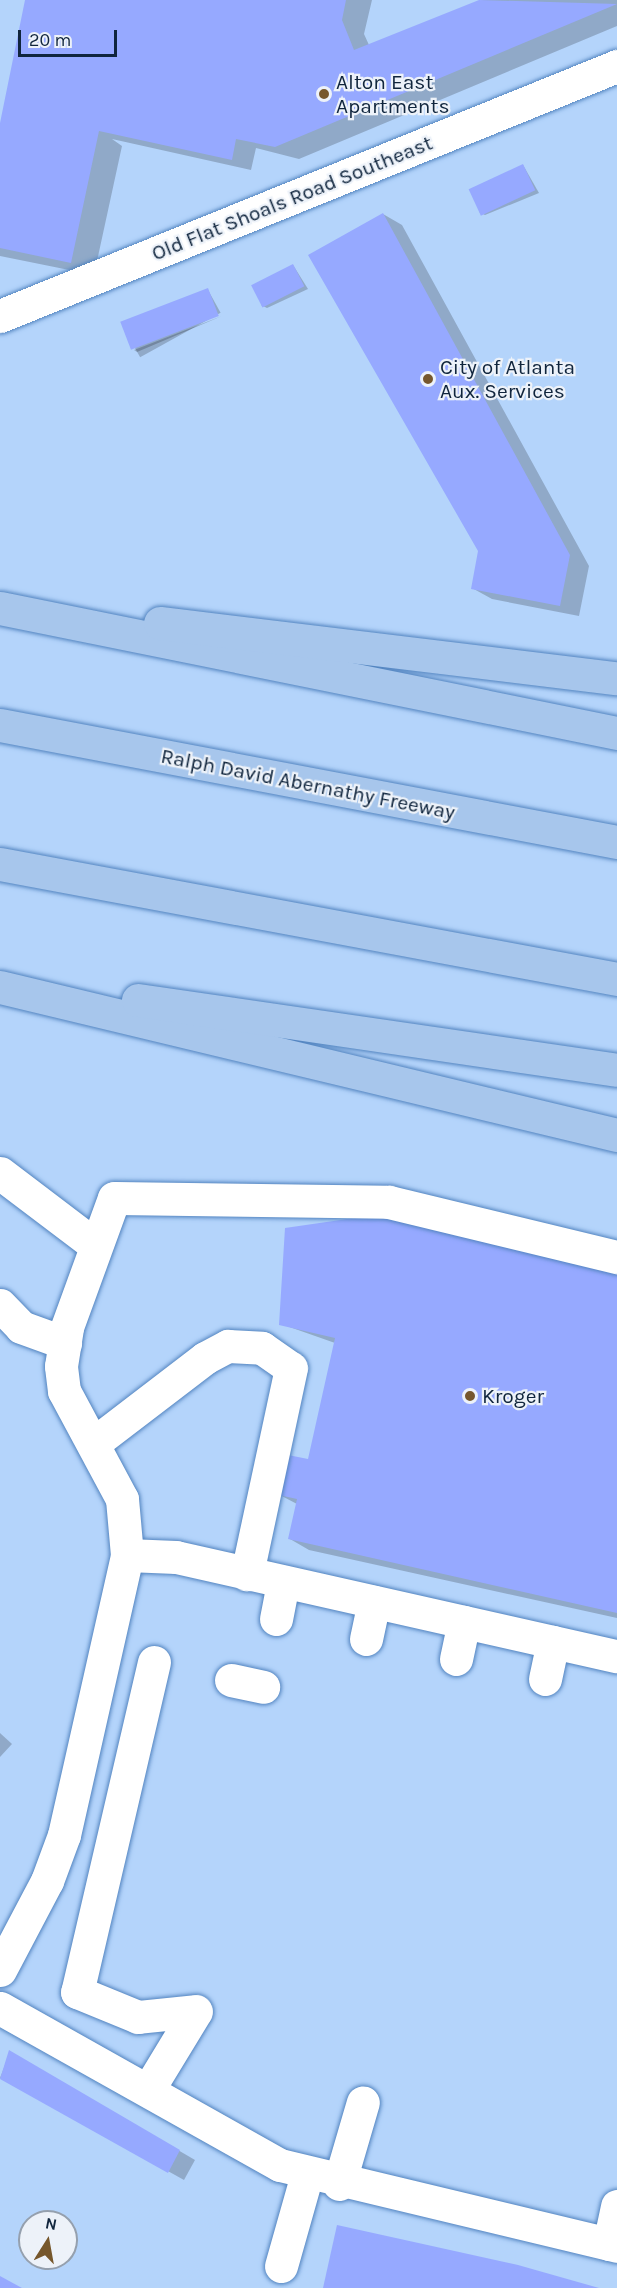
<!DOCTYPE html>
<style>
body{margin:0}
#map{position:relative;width:617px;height:2288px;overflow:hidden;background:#b4d4fb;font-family:Karla,sans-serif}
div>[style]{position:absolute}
.shadow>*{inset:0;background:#0003;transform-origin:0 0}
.building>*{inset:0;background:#96a9ff;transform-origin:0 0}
.roads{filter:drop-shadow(0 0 2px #5284c0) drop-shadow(0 0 2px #5284c0)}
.minor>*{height:33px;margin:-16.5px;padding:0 16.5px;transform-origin:16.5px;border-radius:16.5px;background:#fff}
.highway>*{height:33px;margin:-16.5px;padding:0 16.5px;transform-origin:16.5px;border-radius:16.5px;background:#a7c6ec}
.dots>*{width:16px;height:16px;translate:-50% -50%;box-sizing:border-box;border:3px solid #edf2f9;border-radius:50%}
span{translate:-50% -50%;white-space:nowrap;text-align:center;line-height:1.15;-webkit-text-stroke:4.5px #edf2f9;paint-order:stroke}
.poi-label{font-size:21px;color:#10253d}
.left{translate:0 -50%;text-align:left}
.street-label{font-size:21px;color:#10253d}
.north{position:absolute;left:18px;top:2210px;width:60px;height:60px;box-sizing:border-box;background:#edf2f9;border:2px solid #95a0ae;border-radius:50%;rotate:11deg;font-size:16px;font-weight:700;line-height:24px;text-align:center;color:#10253d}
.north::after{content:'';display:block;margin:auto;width:21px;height:27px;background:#76572c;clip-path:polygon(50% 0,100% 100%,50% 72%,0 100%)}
.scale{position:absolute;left:18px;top:30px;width:99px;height:27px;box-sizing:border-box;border:3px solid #10253d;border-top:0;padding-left:8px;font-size:18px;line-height:21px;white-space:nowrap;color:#10253d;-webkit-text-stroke:4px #edf2f9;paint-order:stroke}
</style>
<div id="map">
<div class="shadow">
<i style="clip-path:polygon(26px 0,372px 0,364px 34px,369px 45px,483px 0,617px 0,617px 26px,299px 159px,256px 148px,251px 170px,112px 139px,122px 146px,94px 275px,0 256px,0 130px)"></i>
<i style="clip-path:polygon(523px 165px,539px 193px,485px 215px,479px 212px)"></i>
<i style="clip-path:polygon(383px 214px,402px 225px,589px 566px,579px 616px,492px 599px,472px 588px,480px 551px)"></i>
<i style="clip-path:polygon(293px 265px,308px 289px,267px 308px,261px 305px)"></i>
<i style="left:208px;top:290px;width:26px;height:92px;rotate:61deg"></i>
<i style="clip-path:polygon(222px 316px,137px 352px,134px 350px)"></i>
<i style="clip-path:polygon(617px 1271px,617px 1618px,309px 1550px,290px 1539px,297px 1504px,276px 1493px,309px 1461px,335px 1343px,281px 1324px)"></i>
<i style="clip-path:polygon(0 1733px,12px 1744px,0 1757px)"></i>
<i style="clip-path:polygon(10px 2052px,195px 2160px,184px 2180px,0 2078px)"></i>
</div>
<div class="building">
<i style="clip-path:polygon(25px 0,346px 0,342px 20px,354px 50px,479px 0,617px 4px,275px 147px,236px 139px,232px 160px,99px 131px,71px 263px,0 248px,0 123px)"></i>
<i style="left:523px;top:164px;width:29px;height:60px;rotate:65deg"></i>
<i style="clip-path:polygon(383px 213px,570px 555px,560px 606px,471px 589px,478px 551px,308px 255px)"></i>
<i style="left:293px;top:264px;width:25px;height:47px;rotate:63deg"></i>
<i style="left:208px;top:288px;width:30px;height:94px;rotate:69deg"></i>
<i style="clip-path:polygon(375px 1215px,617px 1270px,617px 1613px,288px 1539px,297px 1499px,274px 1494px,283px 1454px,308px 1459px,335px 1338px,279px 1325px,285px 1228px)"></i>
<i style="clip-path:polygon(9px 2050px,180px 2150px,168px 2173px,0 2079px)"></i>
<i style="clip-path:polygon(337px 2225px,518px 2265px,599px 2288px,323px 2288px)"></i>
<i style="clip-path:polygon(0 2276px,22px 2288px,0 2288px)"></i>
</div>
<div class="roads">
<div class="minor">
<i style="left:0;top:316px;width:666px;rotate:-22.06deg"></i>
<i style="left:0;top:1173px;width:119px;rotate:37.2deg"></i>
<i style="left:0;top:1305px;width:30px;rotate:46deg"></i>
<i style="left:21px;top:1327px;width:47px;rotate:20deg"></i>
<i style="left:94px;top:1443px;width:140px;rotate:-37.4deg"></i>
<i style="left:205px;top:1358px;width:26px;rotate:-28deg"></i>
<i style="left:228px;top:1346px;width:34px;rotate:3deg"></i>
<i style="left:262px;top:1348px;width:35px;rotate:35deg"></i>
<i style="left:291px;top:1368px;width:211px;rotate:102.1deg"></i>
<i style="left:127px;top:1555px;width:49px;rotate:2.3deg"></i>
<i style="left:176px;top:1557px;width:452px;rotate:12.7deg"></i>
<i style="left:276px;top:1619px;width:38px;rotate:-79deg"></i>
<i style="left:366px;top:1639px;width:38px;rotate:-78deg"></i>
<i style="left:456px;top:1659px;width:38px;rotate:-78deg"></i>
<i style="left:154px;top:1662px;width:339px;rotate:103.1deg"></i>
<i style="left:77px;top:1992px;width:66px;rotate:22.3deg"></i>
<i style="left:138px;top:2017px;width:58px;rotate:-5.9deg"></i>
<i style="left:545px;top:1679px;width:38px;rotate:-78deg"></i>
<i style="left:231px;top:1680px;width:33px;rotate:12deg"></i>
<i style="left:0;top:1970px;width:101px;rotate:-62.2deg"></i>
<i style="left:47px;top:1881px;width:49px;rotate:-69.7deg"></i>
<i style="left:64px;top:1835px;width:287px;rotate:-77.3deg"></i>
<i style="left:127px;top:1555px;width:56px;rotate:-95.1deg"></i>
<i style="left:122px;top:1499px;width:123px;rotate:-118.2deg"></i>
<i style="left:64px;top:1391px;width:25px;rotate:-97deg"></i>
<i style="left:61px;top:1366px;width:39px;rotate:-81deg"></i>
<i style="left:67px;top:1327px;width:137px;rotate:-70deg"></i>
<i style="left:114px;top:1198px;width:275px;rotate:0.8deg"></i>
<i style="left:389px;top:1202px;width:235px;rotate:13.6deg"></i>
<i style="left:0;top:2008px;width:321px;rotate:29.3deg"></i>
<i style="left:280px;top:2165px;width:347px;rotate:13.5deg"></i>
<i style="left:148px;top:2090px;width:92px;rotate:-58.7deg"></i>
<i style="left:339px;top:2184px;width:85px;rotate:-73.7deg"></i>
<i style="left:609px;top:2244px;width:39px;rotate:-78deg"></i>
<i style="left:281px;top:2266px;width:96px;rotate:-74.2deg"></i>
</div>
<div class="highway">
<i style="left:0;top:608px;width:630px;rotate:11.45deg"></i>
<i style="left:160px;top:623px;width:460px;rotate:6.9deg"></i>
<i style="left:0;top:725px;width:628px;rotate:10.74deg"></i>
<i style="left:0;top:864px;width:628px;rotate:10.56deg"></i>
<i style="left:0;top:987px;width:635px;rotate:13.49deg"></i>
<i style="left:138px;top:1000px;width:484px;rotate:8.3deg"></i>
</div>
</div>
<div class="dots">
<i style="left:324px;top:94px;background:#76572c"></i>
<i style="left:428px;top:379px;background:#76572c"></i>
<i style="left:470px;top:1396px;background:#76572c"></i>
</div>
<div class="poi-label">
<span class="left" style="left:336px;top:94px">Alton East<br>Apartments</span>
<span class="left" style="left:440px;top:379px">City of Atlanta<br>Aux. Services</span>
<span class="left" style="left:482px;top:1396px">Kroger</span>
</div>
<div class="street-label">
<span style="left:292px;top:198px;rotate:-22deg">Old Flat Shoals Road Southeast</span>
<span style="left:308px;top:784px;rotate:11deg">Ralph David Abernathy Freeway</span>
</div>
<div class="north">N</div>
<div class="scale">20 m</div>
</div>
